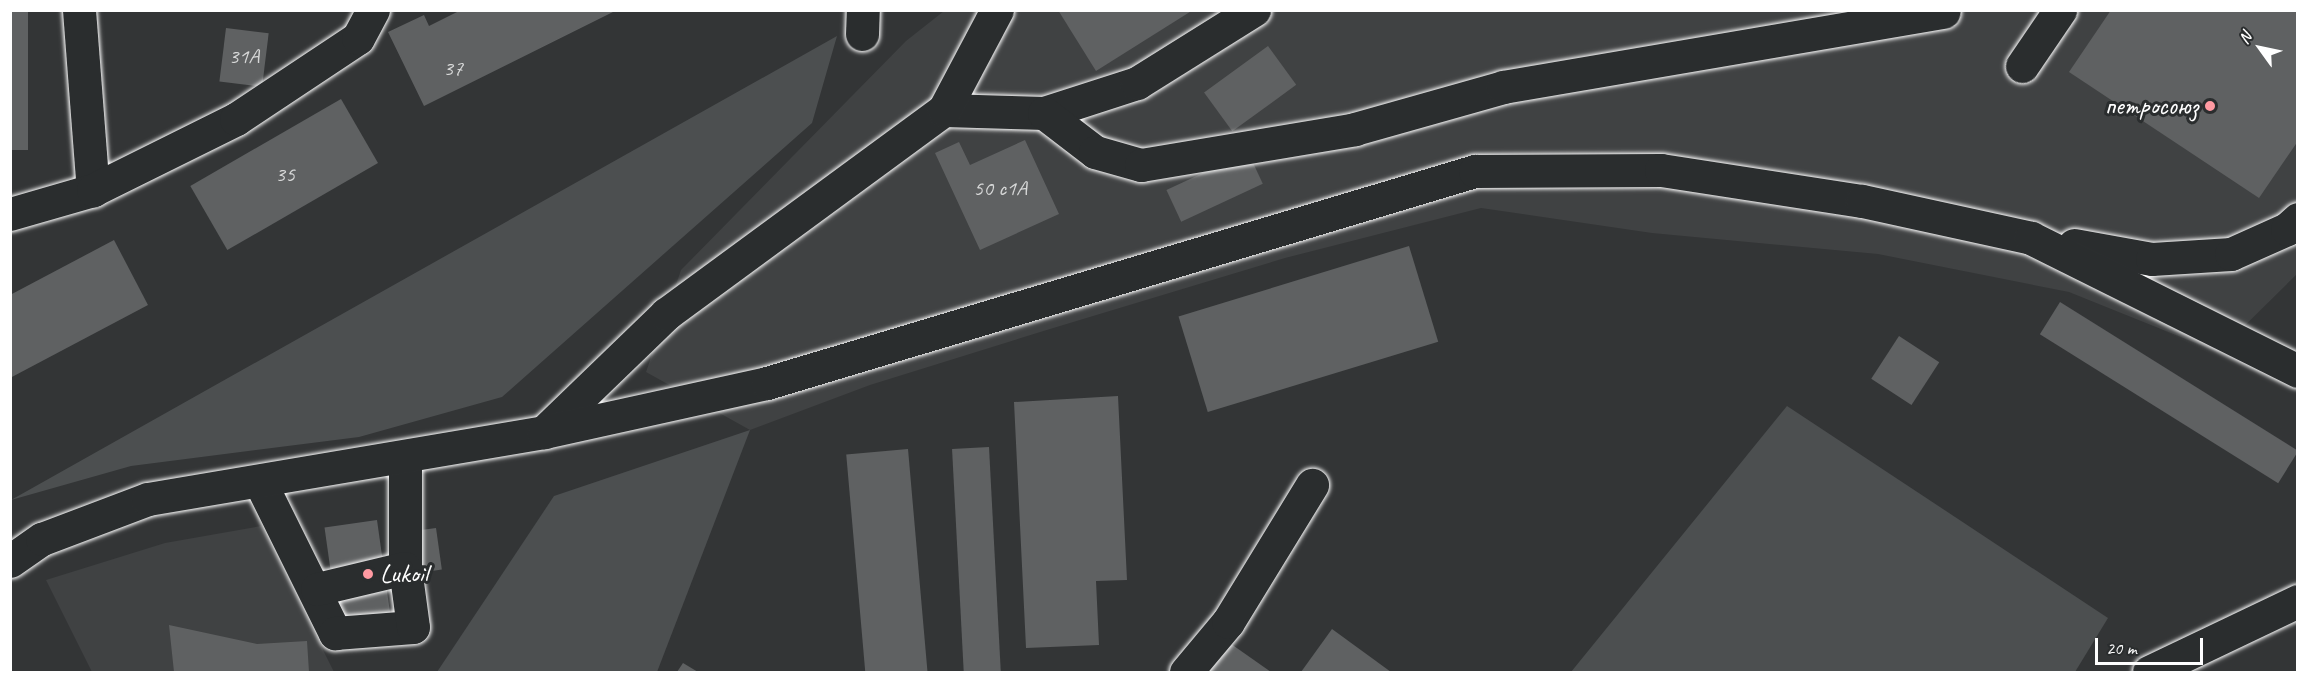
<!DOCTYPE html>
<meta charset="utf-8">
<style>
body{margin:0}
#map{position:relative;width:2308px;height:683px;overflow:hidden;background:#333536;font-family:Caveat,sans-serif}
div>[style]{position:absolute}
.built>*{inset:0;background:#404243}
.green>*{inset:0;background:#4c4f50}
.building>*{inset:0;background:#5f6162;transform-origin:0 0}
.roads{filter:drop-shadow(0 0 2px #fff) drop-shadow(0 0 2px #fff)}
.minor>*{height:33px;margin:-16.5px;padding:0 16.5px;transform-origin:16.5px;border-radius:16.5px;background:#2a2d2e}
.dots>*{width:16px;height:16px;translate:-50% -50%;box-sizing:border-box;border:3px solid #2a2d2e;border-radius:50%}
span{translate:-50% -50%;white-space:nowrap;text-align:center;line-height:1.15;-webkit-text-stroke:6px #2a2d2e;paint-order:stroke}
.number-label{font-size:22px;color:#d7d8d8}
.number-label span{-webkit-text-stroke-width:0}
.poi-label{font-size:26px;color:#fff}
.right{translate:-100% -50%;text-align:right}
.left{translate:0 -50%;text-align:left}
.frame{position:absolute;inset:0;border:12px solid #fff;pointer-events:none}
.north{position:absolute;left:2230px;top:18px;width:60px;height:60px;-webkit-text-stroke:4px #2a2d2e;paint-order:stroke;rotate:303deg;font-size:16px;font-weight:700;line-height:24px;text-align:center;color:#fff}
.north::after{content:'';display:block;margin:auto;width:21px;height:27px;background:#fff;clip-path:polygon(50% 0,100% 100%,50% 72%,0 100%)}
.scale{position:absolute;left:2095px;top:638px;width:108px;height:27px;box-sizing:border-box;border:3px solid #fff;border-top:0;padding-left:8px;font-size:18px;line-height:21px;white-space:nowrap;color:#fff;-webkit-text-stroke:4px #2a2d2e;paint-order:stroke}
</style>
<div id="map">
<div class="built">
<i style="clip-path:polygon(944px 11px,2297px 11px,2297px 274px,2218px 352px,2069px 292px,1878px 254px,1652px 233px,1481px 208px,1285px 258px,1050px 329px,870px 385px,750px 430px,646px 372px,681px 270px,906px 41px)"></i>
<i style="clip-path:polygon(261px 526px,334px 672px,92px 672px,46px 580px,165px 543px)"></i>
</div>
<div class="green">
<i style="clip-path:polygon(837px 36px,812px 123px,502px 397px,359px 437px,131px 466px,11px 500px)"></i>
<i style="clip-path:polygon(1787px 406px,2108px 618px,2075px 672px,1571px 672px)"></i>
<i style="clip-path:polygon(750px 430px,657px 672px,437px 672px,554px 496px)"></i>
</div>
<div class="building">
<i style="left:10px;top:10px;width:18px;height:140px"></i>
<i style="clip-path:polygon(461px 10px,617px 10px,424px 106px,388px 32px,424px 15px,429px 26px)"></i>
<i style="clip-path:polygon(1058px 10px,1193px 10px,1096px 71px)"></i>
<i style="clip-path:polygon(2111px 10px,2298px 10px,2298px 141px,2259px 198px,2069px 72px)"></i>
<i style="left:226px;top:28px;width:43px;height:54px;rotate:7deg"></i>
<i style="left:1268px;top:46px;width:48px;height:79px;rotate:54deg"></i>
<i style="left:341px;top:99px;width:74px;height:174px;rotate:60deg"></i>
<i style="clip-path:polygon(1025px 140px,1059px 214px,980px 250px,935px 153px,959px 142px,970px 165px)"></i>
<i style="left:1248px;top:152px;width:35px;height:90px;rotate:65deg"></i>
<i style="clip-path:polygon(114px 240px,148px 305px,10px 378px,10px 295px)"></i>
<i style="left:1409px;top:246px;width:100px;height:241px;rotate:73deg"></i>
<i style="left:2060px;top:302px;width:281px;height:38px;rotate:32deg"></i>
<i style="left:1899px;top:336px;width:48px;height:51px;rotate:33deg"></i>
<i style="clip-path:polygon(1118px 396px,1127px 580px,1096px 581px,1099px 645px,1026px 648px,1014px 402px)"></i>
<i style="left:989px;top:447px;width:225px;height:37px;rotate:87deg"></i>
<i style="left:908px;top:449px;width:224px;height:62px;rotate:85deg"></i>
<i style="left:377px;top:520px;width:97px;height:53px;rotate:82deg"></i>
<i style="left:436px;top:528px;width:42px;height:24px;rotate:82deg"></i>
<i style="clip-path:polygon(169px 625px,257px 644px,307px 641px,309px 672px,174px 672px)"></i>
<i style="clip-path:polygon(1332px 629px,1391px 672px,1301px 672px)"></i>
<i style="clip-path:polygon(1224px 639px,1271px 672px,1201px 672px)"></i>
<i style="clip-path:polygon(683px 663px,698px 672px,677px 672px)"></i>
</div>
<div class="roads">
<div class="minor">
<i style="left:79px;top:10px;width:181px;rotate:85.6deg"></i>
<i style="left:862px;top:34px;width:24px;rotate:-88deg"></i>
<i style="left:2022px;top:66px;width:68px;rotate:-55.8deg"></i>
<i style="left:944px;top:110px;width:100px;rotate:1.7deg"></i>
<i style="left:1044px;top:113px;width:98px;rotate:-17.9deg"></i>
<i style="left:1137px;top:83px;width:138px;rotate:-32deg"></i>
<i style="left:1044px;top:113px;width:64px;rotate:37.4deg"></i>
<i style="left:1095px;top:152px;width:48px;rotate:15.8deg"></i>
<i style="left:1141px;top:165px;width:217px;rotate:-9.5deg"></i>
<i style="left:1355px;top:129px;width:154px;rotate:-15.8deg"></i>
<i style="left:1503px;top:87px;width:447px;rotate:-9.7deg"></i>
<i style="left:10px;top:214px;width:86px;rotate:-16.1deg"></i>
<i style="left:93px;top:190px;width:160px;rotate:-26.4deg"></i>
<i style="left:236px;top:119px;width:146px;rotate:-33.6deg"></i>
<i style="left:358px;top:38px;width:32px;rotate:-62deg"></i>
<i style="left:2074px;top:245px;width:79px;rotate:10.2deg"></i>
<i style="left:2152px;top:259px;width:79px;rotate:-3.6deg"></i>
<i style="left:2231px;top:254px;width:61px;rotate:-24.1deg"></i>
<i style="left:2287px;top:229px;width:15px;rotate:-42deg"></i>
<i style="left:544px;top:432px;width:170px;rotate:-44deg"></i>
<i style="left:666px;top:314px;width:345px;rotate:-36.3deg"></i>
<i style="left:944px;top:110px;width:113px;rotate:-62.1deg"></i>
<i style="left:260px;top:482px;width:169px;rotate:63.6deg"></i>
<i style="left:335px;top:633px;width:78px;rotate:-4.4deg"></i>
<i style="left:413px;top:627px;width:60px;rotate:-97.7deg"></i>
<i style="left:405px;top:568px;width:111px;rotate:-90deg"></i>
<i style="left:10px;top:561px;width:39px;rotate:-35deg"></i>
<i style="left:42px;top:539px;width:113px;rotate:-20.7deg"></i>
<i style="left:148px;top:499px;width:402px;rotate:-9.6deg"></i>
<i style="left:544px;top:432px;width:228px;rotate:-12.4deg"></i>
<i style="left:767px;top:383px;width:739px;rotate:-16.67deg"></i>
<i style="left:1475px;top:171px;width:186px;rotate:-0.3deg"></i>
<i style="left:1661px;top:170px;width:203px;rotate:8.8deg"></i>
<i style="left:1862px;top:201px;width:173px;rotate:12.3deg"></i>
<i style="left:2031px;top:238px;width:298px;rotate:26.5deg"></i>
<i style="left:317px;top:589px;width:90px;rotate:-13.4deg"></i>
<i style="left:1186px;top:672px;width:65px;rotate:-50deg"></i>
<i style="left:1228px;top:622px;width:161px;rotate:-58.5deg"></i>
<i style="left:2149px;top:672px;width:165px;rotate:-25.5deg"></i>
</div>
</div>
<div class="dots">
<i style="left:2210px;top:106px;background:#ff9aa2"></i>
<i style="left:368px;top:574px;background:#ff9aa2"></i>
</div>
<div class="number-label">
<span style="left:244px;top:57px">31А</span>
<span style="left:453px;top:69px">37</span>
<span style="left:285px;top:175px">35</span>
<span style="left:1000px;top:189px">50 с1А</span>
</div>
<div class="poi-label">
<span class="right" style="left:2198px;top:106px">петросоюз</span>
<span class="left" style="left:380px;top:574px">Lukoil</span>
</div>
<div class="frame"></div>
<div class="north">N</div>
<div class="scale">20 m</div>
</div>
